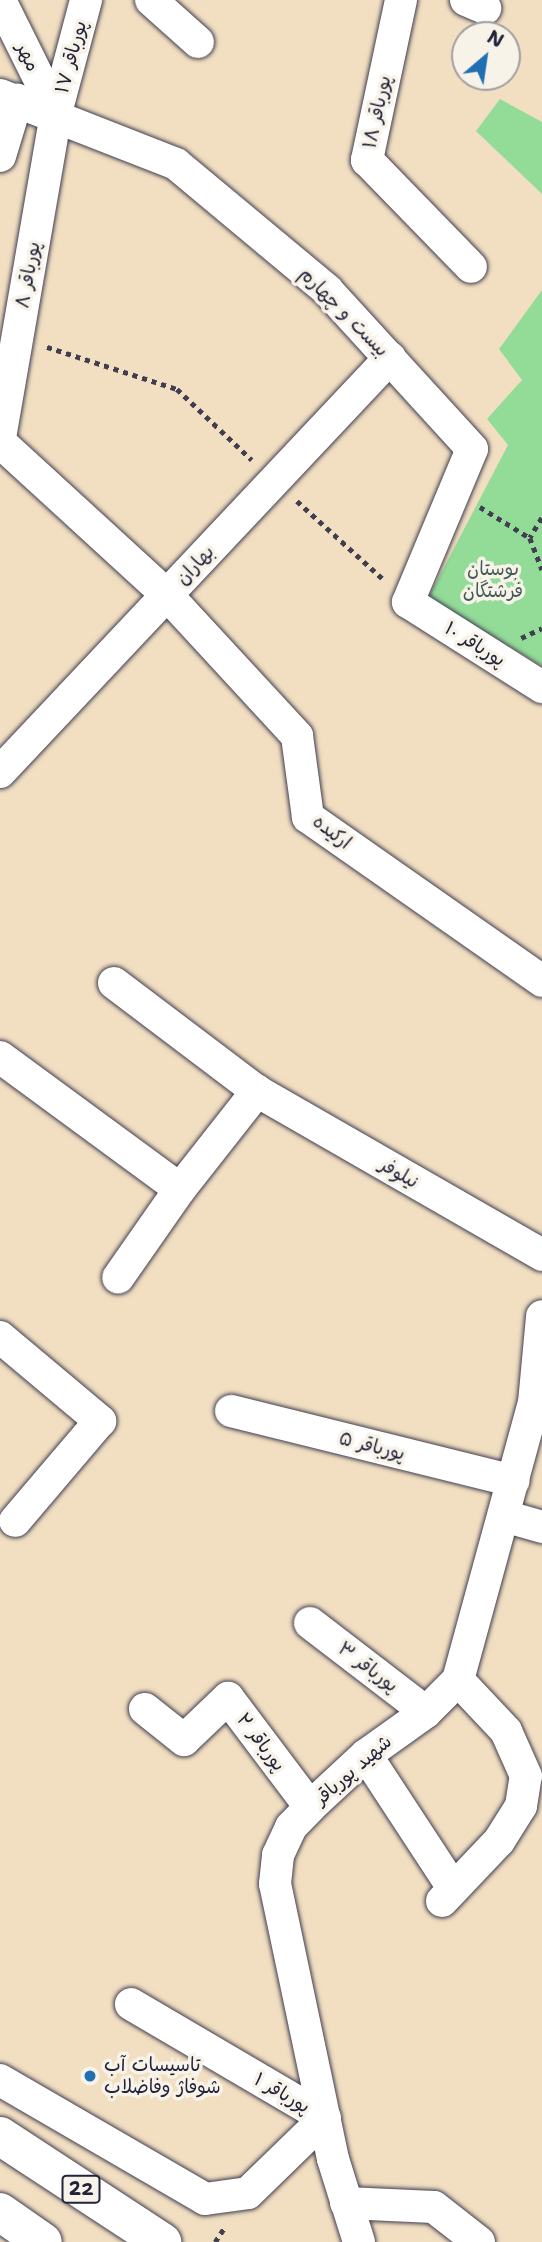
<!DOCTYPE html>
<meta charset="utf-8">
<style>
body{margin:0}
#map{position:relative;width:542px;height:2242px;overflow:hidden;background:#f2dfc2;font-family:"Shantell Sans","Playpen Sans Arabic",sans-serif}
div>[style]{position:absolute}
.green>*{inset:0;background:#92dc98}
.path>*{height:4.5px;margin-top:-2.25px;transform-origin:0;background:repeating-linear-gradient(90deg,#413e4f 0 5px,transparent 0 10px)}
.roads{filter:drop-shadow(0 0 2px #413e4f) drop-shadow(0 0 2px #413e4f)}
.minor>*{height:32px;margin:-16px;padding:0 16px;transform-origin:16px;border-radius:16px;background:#fff}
.highway>*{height:38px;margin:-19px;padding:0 19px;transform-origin:19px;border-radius:19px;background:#fff}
.dots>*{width:19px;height:19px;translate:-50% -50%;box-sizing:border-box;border:4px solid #f7f3e8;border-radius:50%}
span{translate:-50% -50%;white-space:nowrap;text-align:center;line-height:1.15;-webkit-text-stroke:7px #f7f3e8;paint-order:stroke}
.shield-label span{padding:2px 5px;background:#f7f3e8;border:2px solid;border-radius:5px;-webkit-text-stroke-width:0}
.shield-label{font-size:18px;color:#22223b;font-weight:700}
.street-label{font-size:19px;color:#22223b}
.park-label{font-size:19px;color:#445a57}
.poi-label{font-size:19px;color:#22223b}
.left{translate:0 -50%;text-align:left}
.north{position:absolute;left:451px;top:21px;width:70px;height:70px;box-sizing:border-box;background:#f7f3e8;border:2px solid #a29fa3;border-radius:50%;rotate:29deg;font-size:19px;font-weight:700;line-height:28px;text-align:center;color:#22223b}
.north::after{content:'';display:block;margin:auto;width:24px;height:32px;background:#1f6fb2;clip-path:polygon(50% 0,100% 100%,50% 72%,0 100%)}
</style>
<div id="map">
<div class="green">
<i style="clip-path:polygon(500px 99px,542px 122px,542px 194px,476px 131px)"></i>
<i style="clip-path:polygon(542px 290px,542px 666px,428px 598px,508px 445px,487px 419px,522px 380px,499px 349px)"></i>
</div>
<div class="path">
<i style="left:47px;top:347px;width:137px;rotate:17.9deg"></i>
<i style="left:177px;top:389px;width:103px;rotate:43.4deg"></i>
<i style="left:297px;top:501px;width:118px;rotate:42.2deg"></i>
<i style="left:480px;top:507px;width:59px;rotate:31.8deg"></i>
<i style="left:542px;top:518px;width:23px;rotate:121deg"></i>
<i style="left:530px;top:538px;width:34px;rotate:69deg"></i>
<i style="left:521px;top:638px;width:23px;rotate:-25deg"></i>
<i style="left:215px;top:2242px;width:17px;rotate:-57deg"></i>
</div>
<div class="roads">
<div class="minor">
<i style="left:0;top:0;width:126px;rotate:63.6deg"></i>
<i style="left:151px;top:0;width:63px;rotate:41.8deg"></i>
<i style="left:401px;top:0;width:164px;rotate:102deg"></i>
<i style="left:367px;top:160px;width:149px;rotate:45.8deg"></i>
<i style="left:466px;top:0;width:21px;rotate:23deg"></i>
<i style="left:0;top:95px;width:189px;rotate:21.4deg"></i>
<i style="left:176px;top:164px;width:197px;rotate:39.8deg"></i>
<i style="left:327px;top:290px;width:215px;rotate:47.6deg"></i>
<i style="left:472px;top:449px;width:166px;rotate:112.7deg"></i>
<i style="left:408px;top:602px;width:159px;rotate:32.4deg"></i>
<i style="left:0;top:156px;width:59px;rotate:-73.1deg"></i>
<i style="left:0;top:438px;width:330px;rotate:-80.2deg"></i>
<i style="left:56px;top:113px;width:117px;rotate:-75.1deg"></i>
<i style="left:0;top:442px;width:226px;rotate:42.5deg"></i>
<i style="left:167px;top:595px;width:192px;rotate:47.3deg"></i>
<i style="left:297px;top:736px;width:82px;rotate:82.3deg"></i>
<i style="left:308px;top:817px;width:286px;rotate:35deg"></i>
<i style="left:0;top:772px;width:569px;rotate:-46.71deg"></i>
<i style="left:114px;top:983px;width:179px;rotate:37.1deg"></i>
<i style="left:257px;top:1091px;width:329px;rotate:29.9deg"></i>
<i style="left:0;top:1057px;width:223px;rotate:36.3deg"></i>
<i style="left:180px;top:1189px;width:108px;rotate:124.9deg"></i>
<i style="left:180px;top:1189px;width:125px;rotate:-51.8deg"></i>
<i style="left:0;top:1337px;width:131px;rotate:40deg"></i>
<i style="left:100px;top:1421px;width:131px;rotate:130.4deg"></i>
<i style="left:231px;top:1411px;width:291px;rotate:13.9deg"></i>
<i style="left:504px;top:1516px;width:40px;rotate:16deg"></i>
<i style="left:310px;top:1623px;width:146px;rotate:37.5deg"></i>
<i style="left:145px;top:1709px;width:50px;rotate:38.5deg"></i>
<i style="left:184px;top:1740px;width:61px;rotate:-43.7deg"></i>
<i style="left:228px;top:1698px;width:136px;rotate:53deg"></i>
<i style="left:366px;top:1755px;width:159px;rotate:56.8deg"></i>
<i style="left:442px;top:1901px;width:83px;rotate:-46.5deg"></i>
<i style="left:499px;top:1841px;width:41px;rotate:-57.8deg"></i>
<i style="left:521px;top:1806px;width:30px;rotate:-81deg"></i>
<i style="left:526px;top:1776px;width:49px;rotate:-114deg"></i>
<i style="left:506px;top:1731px;width:70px;rotate:-133.3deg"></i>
<i style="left:0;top:2080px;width:237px;rotate:30.1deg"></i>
<i style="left:205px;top:2199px;width:43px;rotate:-7.9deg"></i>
<i style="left:248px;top:2193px;width:107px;rotate:-44.2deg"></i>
<i style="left:325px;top:2118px;width:225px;rotate:-149.6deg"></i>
<i style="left:346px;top:2203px;width:88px;rotate:2.6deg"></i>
<i style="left:434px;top:2207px;width:57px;rotate:37.9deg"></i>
<i style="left:359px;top:2242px;width:87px;rotate:-107.4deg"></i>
<i style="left:333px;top:2159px;width:281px;rotate:-101.9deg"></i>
<i style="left:275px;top:1884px;width:29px;rotate:-84deg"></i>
<i style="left:278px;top:1855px;width:31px;rotate:-65deg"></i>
<i style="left:291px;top:1827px;width:28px;rotate:-46deg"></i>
<i style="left:310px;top:1807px;width:76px;rotate:-42.9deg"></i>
<i style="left:366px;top:1755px;width:74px;rotate:-35.6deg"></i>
<i style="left:426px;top:1712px;width:45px;rotate:-45deg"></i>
<i style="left:458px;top:1680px;width:287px;rotate:-74.7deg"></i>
<i style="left:534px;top:1403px;width:87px;rotate:-84.7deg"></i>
</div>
<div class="highway">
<i style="left:0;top:2136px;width:194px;rotate:33.2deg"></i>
<i style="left:0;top:2212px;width:52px;rotate:34.9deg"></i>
</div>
</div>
<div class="dots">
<i style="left:90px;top:2076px;background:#1f6fb2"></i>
</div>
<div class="shield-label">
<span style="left:81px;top:2189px">22</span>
</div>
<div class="street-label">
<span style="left:28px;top:57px;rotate:64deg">مهر</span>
<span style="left:71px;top:57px;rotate:-75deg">پورباقر ۱۷</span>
<span style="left:377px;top:112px;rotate:-78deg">پورباقر ۱۸</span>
<span style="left:28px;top:275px;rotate:-80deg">پورباقر ۸</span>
<span style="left:344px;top:312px;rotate:45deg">بیست و چهارم</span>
<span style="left:195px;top:565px;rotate:-47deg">بهاران</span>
<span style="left:475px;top:644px;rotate:32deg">پورباقر ۱۰</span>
<span style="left:332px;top:832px;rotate:38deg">ارکیده</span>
<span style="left:399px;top:1173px;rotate:30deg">نیلوفر</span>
<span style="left:372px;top:1446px;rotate:14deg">پورباقر ۵</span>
<span style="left:368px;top:1667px;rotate:37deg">پورباقر ۳</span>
<span style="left:261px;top:1742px;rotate:53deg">پورباقر ۲</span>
<span style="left:353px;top:1770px;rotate:-41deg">شهید پورباقر</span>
<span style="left:282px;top:2093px;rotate:30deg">پورباقر ۱</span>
</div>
<div class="park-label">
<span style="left:493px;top:580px">بوستان<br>فرشتگان</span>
</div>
<div class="poi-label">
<span class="left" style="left:104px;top:2076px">تاسیسات آب<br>شوفاژ وفاضلاب</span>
</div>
<div class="north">N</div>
</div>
